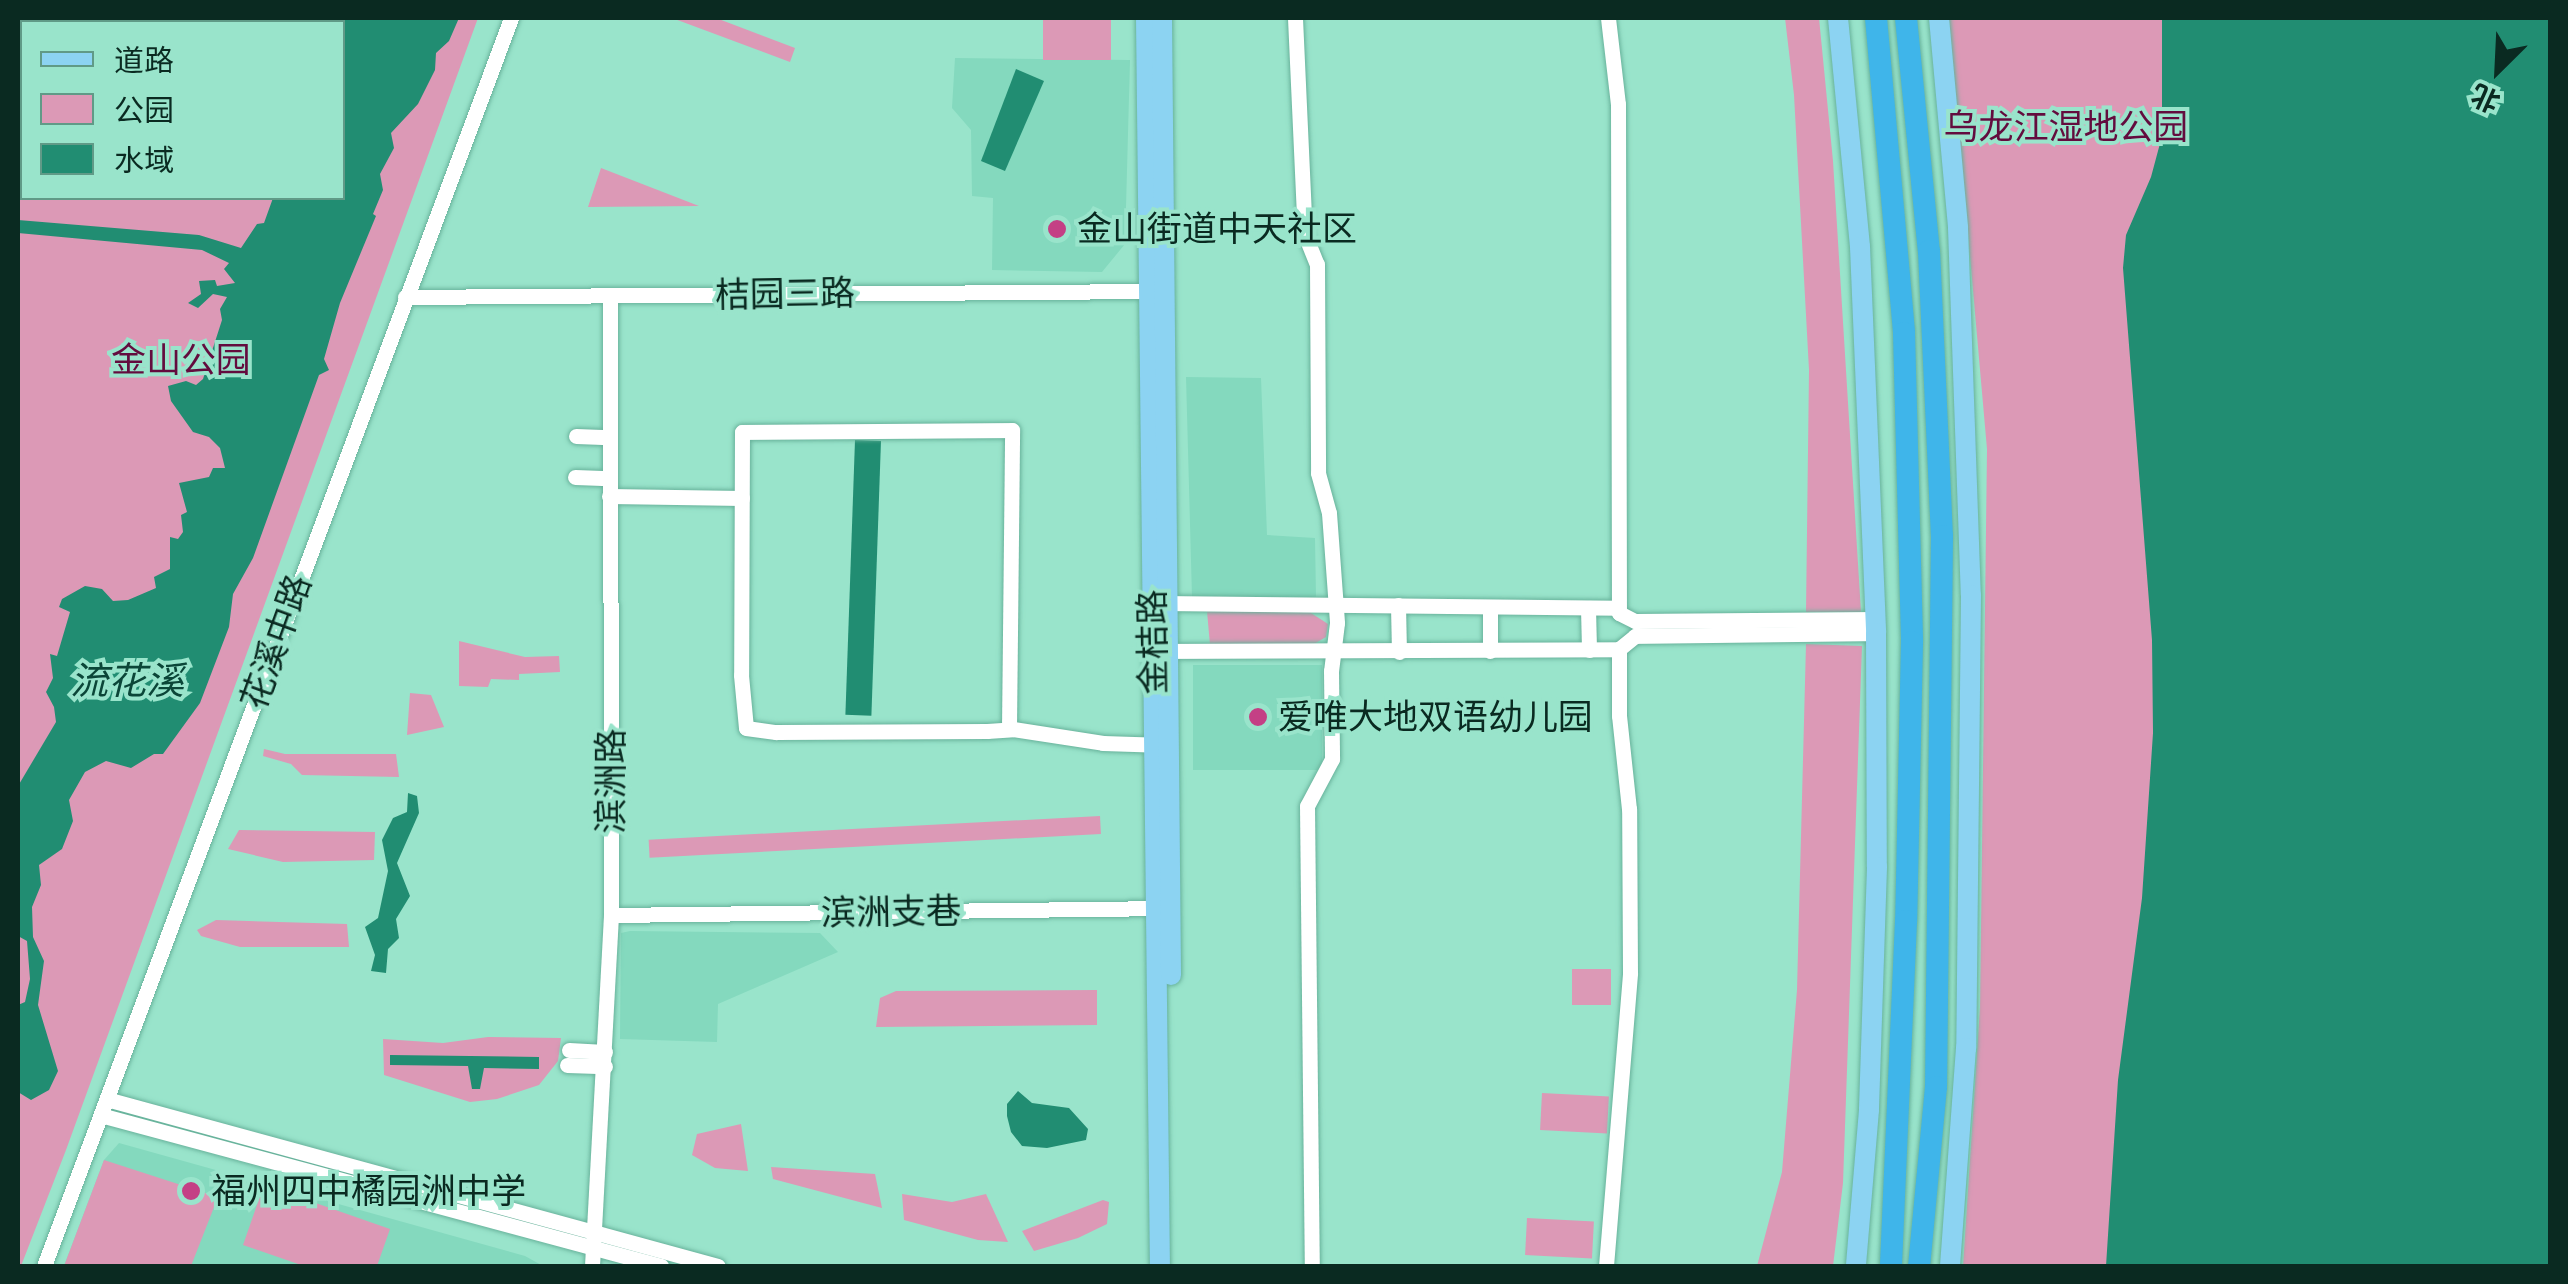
<!DOCTYPE html>
<meta charset="utf-8">
<style>
body{margin:0}
#map{position:relative;width:2568px;height:1284px;overflow:hidden;background:#99e4cb;font-family:Jost,"Noto Sans SC",sans-serif}
div>[style]{position:absolute}
.built>*{inset:0;background:#84d9be;transform-origin:0 0}
.green>*{inset:0;background:#dc99b6;transform-origin:0 0}
.water>*{inset:0;background:#218d72;transform-origin:0 0}
.roads{filter:drop-shadow(0 0 2px #68b29b) drop-shadow(0 0 2px #68b29b)}
.minor>*{height:15px;margin:-7.5px;padding:0 7.5px;transform-origin:7.5px;border-radius:7.5px;background:#fff}
.major>*{height:20px;margin:-10px;padding:0 10px;transform-origin:10px;border-radius:10px;background:#8cd3f2}
.highway>*{height:22px;margin:-11px;padding:0 11px;transform-origin:11px;border-radius:11px;background:#3fb5ea}
.dots>*{width:28px;height:28px;translate:-50% -50%;box-sizing:border-box;border:5px solid #99e4cb;border-radius:50%}
span{translate:-50% -50%;white-space:nowrap;text-align:center;line-height:1.15;-webkit-text-stroke:8px #99e4cb;paint-order:stroke}
.park-label{font-size:35px;color:#630c3e}
.poi-label{font-size:35px;color:#0a2a21}
.left{translate:0 -50%;text-align:left}
.street-label{font-size:35px;color:#0a2a21}
.water-label{font-size:38px;color:#0b4638;font-style:italic}
.frame{position:absolute;inset:0;border:20px solid #0a2a21;pointer-events:none}
.legend{position:absolute;left:20px;top:20px;width:325px;height:180px;box-sizing:border-box;background:#99e4cb;border:2px solid #609a87;margin:0;padding:12px 18px;list-style:none;font-size:30px;color:#0a2a21}
.legend li{display:flex;align-items:center;gap:20px;height:50px}
.legend b{width:50px;border:2px solid #609a87}
.north{position:absolute;left:2448px;top:20px;width:100px;height:100px;-webkit-text-stroke:8px #99e4cb;paint-order:stroke;rotate:204deg;font-size:28px;font-weight:700;line-height:40px;text-align:center;color:#0a2a21}
.north::after{content:'';display:block;margin:auto;width:35px;height:45px;background:#0a2a21;clip-path:polygon(50% 0,100% 100%,50% 72%,0 100%)}
</style>
<div id="map">
<div class="built">
<i style="clip-path:polygon(955px 58px,1130px 60px,1125px 244px,1102px 272px,992px 270px,993px 198px,972px 196px,971px 130px,952px 108px)"></i>
<i style="clip-path:polygon(1186px 377px,1261px 378px,1267px 535px,1315px 538px,1316px 597px,1192px 597px)"></i>
<i style="left:1322px;top:665px;width:105px;height:129px;rotate:90deg"></i>
<i style="clip-path:polygon(630px 931px,820px 933px,838px 952px,718px 1004px,717px 1042px,620px 1039px,621px 933px)"></i>
<i style="clip-path:polygon(119px 1143px,525px 1256px,543px 1266px,64px 1266px,104px 1160px)"></i>
</div>
<div class="green">
<i style="clip-path:polygon(41px 18px,478px 18px,66px 1150px,21px 1266px,18px 1266px,18px 176px,22px 138px,22px 198px,342px 198px,342px 22px,41px 22px)"></i>
<i style="clip-path:polygon(672px 18px,716px 18px,795px 48px,790px 62px)"></i>
<i style="left:1043px;top:18px;width:68px;height:42px"></i>
<i style="clip-path:polygon(1785px 18px,1819px 18px,1833px 161px,1861px 612px,1806px 612px,1809px 370px,1794px 95px)"></i>
<i style="clip-path:polygon(1949px 18px,2173px 18px,2162px 741px,2118px 1266px,1963px 1266px,1980px 1007px,1987px 449px)"></i>
<i style="clip-path:polygon(601px 168px,699px 206px,588px 207px)"></i>
<i style="clip-path:polygon(1207px 611px,1308px 611px,1328px 624px,1326px 637px,1314px 644px,1210px 645px)"></i>
<i style="clip-path:polygon(459px 641px,525px 657px,559px 656px,560px 672px,519px 674px,519px 680px,491px 679px,488px 687px,459px 686px)"></i>
<i style="clip-path:polygon(1806px 644px,1862px 646px,1843px 1183px,1833px 1266px,1757px 1266px,1782px 1172px,1797px 990px)"></i>
<i style="clip-path:polygon(410px 693px,431px 695px,444px 727px,407px 735px)"></i>
<i style="clip-path:polygon(264px 749px,285px 754px,396px 754px,399px 777px,302px 775px,291px 764px,263px 756px)"></i>
<i style="left:1100px;top:816px;width:18px;height:452px;rotate:87deg"></i>
<i style="clip-path:polygon(239px 830px,375px 832px,374px 860px,283px 862px,228px 849px)"></i>
<i style="clip-path:polygon(216px 920px,347px 924px,349px 947px,240px 947px,201px 936px,197px 930px)"></i>
<i style="left:1572px;top:969px;width:39px;height:36px"></i>
<i style="clip-path:polygon(1097px 990px,1097px 1025px,876px 1027px,880px 998px,896px 991px)"></i>
<i style="clip-path:polygon(488px 1037px,561px 1038px,558px 1061px,539px 1085px,497px 1099px,470px 1102px,384px 1075px,383px 1039px,443px 1043px)"></i>
<i style="left:1542px;top:1093px;width:67px;height:37px;rotate:3deg"></i>
<i style="clip-path:polygon(741px 1124px,748px 1171px,715px 1168px,692px 1155px,697px 1134px)"></i>
<i style="clip-path:polygon(104px 1160px,218px 1197px,191px 1266px,64px 1266px)"></i>
<i style="clip-path:polygon(771px 1167px,875px 1174px,882px 1208px,773px 1179px)"></i>
<i style="clip-path:polygon(264px 1185px,390px 1229px,377px 1266px,304px 1266px,243px 1245px)"></i>
<i style="clip-path:polygon(902px 1194px,952px 1202px,986px 1194px,1008px 1242px,978px 1240px,904px 1220px)"></i>
<i style="clip-path:polygon(1103px 1200px,1109px 1202px,1107px 1224px,1078px 1238px,1034px 1251px,1022px 1231px)"></i>
<i style="left:1527px;top:1218px;width:67px;height:37px;rotate:3deg"></i>
</div>
<div class="water">
<i style="clip-path:polygon(294px 18px,459px 18px,449px 41px,436px 53px,435px 70px,418px 104px,391px 133px,394px 148px,380px 174px,383px 190px,373px 214px,376px 216px,340px 303px,324px 359px,329px 370px,319px 375px,253px 558px,233px 594px,229px 627px,200px 703px,163px 754px,154px 754px,131px 768px,106px 761px,85px 772px,69px 800px,73px 821px,62px 849px,39px 865px,41px 885px,32px 907px,33px 937px,44px 961px,38px 1005px,58px 1071px,49px 1090px,31px 1100px,18px 1092px,18px 1005px,25px 1002px,30px 979px,27px 941px,18px 936px,18px 786px,56px 722px,54px 707px,46px 692px,53px 678px,50px 654px,57px 656px,70px 612px,59px 607px,62px 599px,85px 586px,102px 589px,113px 601px,128px 600px,156px 588px,154px 577px,170px 569px,170px 537px,178px 539px,183px 532px,181px 515px,187px 512px,179px 483px,209px 477px,213px 468px,225px 468px,220px 448px,209px 437px,193px 432px,171px 401px,168px 386px,186px 381px,196px 385px,203px 379px,222px 320px,220px 309px,227px 297px,213px 294px,198px 308px,188px 303px,201px 294px,199px 281px,215px 280px,217px 286px,235px 283px,224px 269px,229px 263px,202px 250px,18px 233px,18px 220px,199px 235px,241px 248px,257px 224px,264px 223px,273px 198px,342px 198px,342px 22px,291px 22px)"></i>
<i style="clip-path:polygon(2162px 18px,2550px 18px,2550px 1266px,2106px 1266px,2118px 1080px,2142px 898px,2153px 733px,2152px 640px,2123px 268px,2126px 235px,2151px 177px,2162px 136px)"></i>
<i style="clip-path:polygon(1016px 69px,1044px 81px,1005px 171px,981px 161px)"></i>
<i style="left:855px;top:440px;width:26px;height:275px;rotate:2deg"></i>
<i style="clip-path:polygon(408px 793px,417px 796px,419px 813px,397px 863px,410px 896px,396px 919px,399px 938px,388px 949px,386px 973px,371px 971px,375px 955px,365px 927px,378px 918px,388px 871px,382px 840px,393px 818px,407px 812px)"></i>
<i style="clip-path:polygon(390px 1055px,539px 1057px,539px 1069px,484px 1068px,480px 1089px,472px 1089px,468px 1066px,390px 1065px)"></i>
<i style="clip-path:polygon(1018px 1091px,1032px 1103px,1069px 1108px,1088px 1129px,1086px 1140px,1047px 1148px,1022px 1146px,1011px 1132px,1007px 1116px,1007px 1104px)"></i>
</div>
<div class="roads">
<div class="minor">
<i style="left:1295px;top:18px;width:217px;rotate:87.4deg"></i>
<i style="left:1305px;top:235px;width:31px;rotate:68deg"></i>
<i style="left:1317px;top:264px;width:209px;rotate:89.7deg"></i>
<i style="left:1318px;top:473px;width:41px;rotate:74.6deg"></i>
<i style="left:1329px;top:513px;width:110px;rotate:85.8deg"></i>
<i style="left:1337px;top:623px;width:48px;rotate:97.1deg"></i>
<i style="left:1331px;top:671px;width:88px;rotate:89.3deg"></i>
<i style="left:1332px;top:759px;width:53px;rotate:118deg"></i>
<i style="left:1307px;top:806px;width:460px;rotate:89.4deg"></i>
<i style="left:1608px;top:18px;width:87px;rotate:83.4deg"></i>
<i style="left:1618px;top:104px;width:509px;rotate:89.89deg"></i>
<i style="left:1619px;top:613px;width:18px;rotate:27deg"></i>
<i style="left:1635px;top:621px;width:241px;rotate:-0.5deg"></i>
<i style="left:405px;top:297px;width:751px;rotate:-0.46deg"></i>
<i style="left:576px;top:436px;width:33px;rotate:2deg"></i>
<i style="left:575px;top:477px;width:34px;rotate:2deg"></i>
<i style="left:609px;top:496px;width:133px;rotate:0.9deg"></i>
<i style="left:1161px;top:603px;width:456px;rotate:0.6deg"></i>
<i style="left:1398px;top:605px;width:47px;rotate:88.8deg"></i>
<i style="left:1588px;top:608px;width:42px;rotate:88.6deg"></i>
<i style="left:1157px;top:651px;width:462px;rotate:-0.2deg"></i>
<i style="left:1490px;top:651px;width:44px;rotate:-90deg"></i>
<i style="left:1009px;top:729px;width:299px;rotate:-89.4deg"></i>
<i style="left:1012px;top:430px;width:270px;rotate:179.6deg"></i>
<i style="left:742px;top:432px;width:243px;rotate:90.2deg"></i>
<i style="left:741px;top:675px;width:53px;rotate:84.6deg"></i>
<i style="left:746px;top:728px;width:30px;rotate:8deg"></i>
<i style="left:776px;top:732px;width:211px;rotate:-0.3deg"></i>
<i style="left:987px;top:731px;width:26px;rotate:-4deg"></i>
<i style="left:1013px;top:729px;width:91px;rotate:8.8deg"></i>
<i style="left:1103px;top:743px;width:62px;rotate:1.8deg"></i>
<i style="left:611px;top:915px;width:555px;rotate:-0.72deg"></i>
<i style="left:569px;top:1050px;width:36px;rotate:3deg"></i>
<i style="left:567px;top:1065px;width:38px;rotate:2deg"></i>
<i style="left:110px;top:1100px;width:630px;rotate:15.27deg"></i>
<i style="left:104px;top:1116px;width:577px;rotate:15.07deg"></i>
<i style="left:44px;top:1266px;width:1333px;rotate:-69.48deg"></i>
<i style="left:592px;top:1266px;width:352px;rotate:-86.9deg"></i>
<i style="left:611px;top:915px;width:620px;rotate:-90.09deg"></i>
<i style="left:1606px;top:1266px;width:294px;rotate:-85.3deg"></i>
<i style="left:1630px;top:973px;width:164px;rotate:-90.3deg"></i>
<i style="left:1629px;top:809px;width:94px;rotate:-96.1deg"></i>
<i style="left:1619px;top:716px;width:67px;rotate:-90deg"></i>
<i style="left:1619px;top:649px;width:21px;rotate:-39deg"></i>
<i style="left:1635px;top:636px;width:241px;rotate:-0.7deg"></i>
</div>
<div class="major">
<i style="left:1146px;top:18px;width:1248px;rotate:89.36deg"></i>
<i style="left:1162px;top:18px;width:957px;rotate:89.46deg"></i>
<i style="left:1838px;top:18px;width:230px;rotate:84.5deg"></i>
<i style="left:1860px;top:247px;width:386px;rotate:87.6deg"></i>
<i style="left:1876px;top:633px;width:234px;rotate:89.8deg"></i>
<i style="left:1877px;top:867px;width:243px;rotate:91.9deg"></i>
<i style="left:1869px;top:1110px;width:157px;rotate:94.8deg"></i>
<i style="left:1939px;top:18px;width:211px;rotate:84.8deg"></i>
<i style="left:1958px;top:228px;width:367px;rotate:88deg"></i>
<i style="left:1971px;top:595px;width:453px;rotate:90.6deg"></i>
<i style="left:1966px;top:1048px;width:219px;rotate:94.2deg"></i>
</div>
<div class="highway">
<i style="left:1876px;top:18px;width:316px;rotate:84.9deg"></i>
<i style="left:1904px;top:333px;width:309px;rotate:88.5deg"></i>
<i style="left:1912px;top:642px;width:279px;rotate:91.2deg"></i>
<i style="left:1906px;top:921px;width:345px;rotate:92.5deg"></i>
<i style="left:1906px;top:18px;width:234px;rotate:84.4deg"></i>
<i style="left:1929px;top:251px;width:285px;rotate:87.4deg"></i>
<i style="left:1942px;top:536px;width:551px;rotate:90.62deg"></i>
<i style="left:1936px;top:1087px;width:180px;rotate:95.4deg"></i>
</div>
</div>
<div class="dots">
<i style="left:1057px;top:229px;background:#c44085"></i>
<i style="left:1258px;top:717px;background:#c44085"></i>
<i style="left:191px;top:1191px;background:#c44085"></i>
</div>
<div class="park-label">
<span style="left:2066px;top:127px">乌龙江湿地公园</span>
<span style="left:181px;top:360px">金山公园</span>
</div>
<div class="poi-label">
<span class="left" style="left:1077px;top:229px">金山街道中天社区</span>
<span class="left" style="left:1278px;top:717px">爱唯大地双语幼儿园</span>
<span class="left" style="left:211px;top:1191px">福州四中橘园洲中学</span>
</div>
<div class="street-label">
<span style="left:785px;top:294px;rotate:-1deg">桔园三路</span>
<span style="left:276px;top:642px;rotate:-70deg">花溪中路</span>
<span style="left:1153px;top:642px;rotate:-91deg">金桔路</span>
<span style="left:611px;top:781px;rotate:-90deg">滨洲路</span>
<span style="left:891px;top:912px;rotate:-1deg">滨洲支巷</span>
</div>
<div class="water-label">
<span style="left:127px;top:681px">流花溪</span>
</div>
<div class="frame"></div>
<ul class="legend">
<li><b style="height:12px;background:#8cd3f2"></b>道路</li>
<li><b style="height:28px;background:#dc99b6"></b>公园</li>
<li><b style="height:28px;background:#218d72"></b>水域</li>
</ul>
<div class="north">北</div>
</div>
